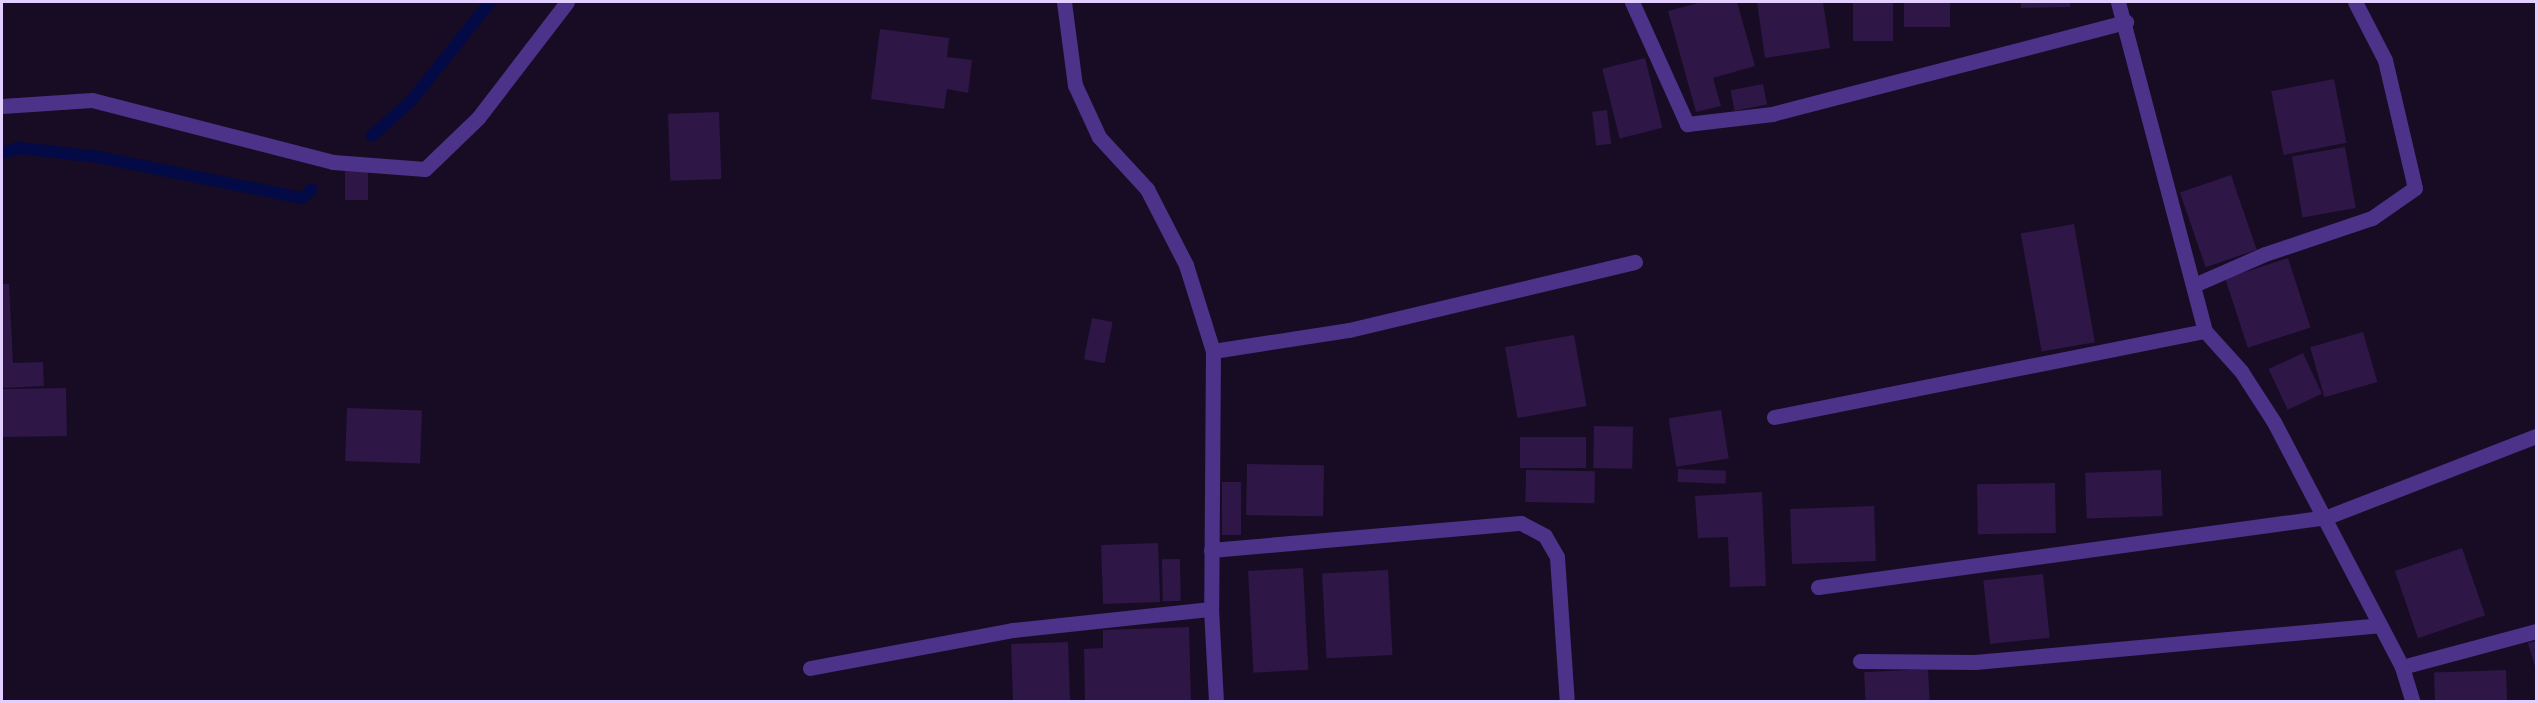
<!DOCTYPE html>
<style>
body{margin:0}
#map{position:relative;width:2538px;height:703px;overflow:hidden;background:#170c24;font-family:"Asap Condensed",sans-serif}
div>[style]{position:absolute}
.stream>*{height:12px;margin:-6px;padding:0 6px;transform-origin:6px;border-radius:6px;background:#040a45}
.building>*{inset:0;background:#2e1647;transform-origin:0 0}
.minor>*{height:15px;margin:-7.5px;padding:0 7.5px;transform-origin:7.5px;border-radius:7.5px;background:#4d3289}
span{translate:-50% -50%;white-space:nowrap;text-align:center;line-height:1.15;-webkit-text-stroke:6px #170c24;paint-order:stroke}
.frame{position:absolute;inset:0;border:3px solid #e2cfff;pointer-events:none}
</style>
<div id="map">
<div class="stream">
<i style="left:372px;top:136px;width:52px;rotate:-41.9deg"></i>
<i style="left:411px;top:101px;width:127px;rotate:-51.4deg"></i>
<i style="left:2px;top:153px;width:18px;rotate:-16deg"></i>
<i style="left:19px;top:148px;width:80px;rotate:6.5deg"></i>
<i style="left:98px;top:157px;width:208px;rotate:11.4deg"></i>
<i style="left:302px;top:198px;width:13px;rotate:-42deg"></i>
</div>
<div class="building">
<i style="clip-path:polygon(1702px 2px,1737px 2px,1755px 66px,1713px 78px,1721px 106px,1696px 112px,1668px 11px)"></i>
<i style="clip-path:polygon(1757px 2px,1823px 2px,1830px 48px,1765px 58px)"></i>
<i style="left:1853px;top:2px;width:40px;height:39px"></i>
<i style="left:1904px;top:2px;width:46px;height:25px"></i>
<i style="clip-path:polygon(2021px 2px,2070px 2px,2070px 7px,2021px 8px)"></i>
<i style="clip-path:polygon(880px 29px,949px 38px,947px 57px,972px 60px,968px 93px,947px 89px,944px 109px,871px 99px)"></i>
<i style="left:1645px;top:58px;width:72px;height:44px;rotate:76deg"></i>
<i style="left:2334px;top:79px;width:65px;height:64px;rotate:79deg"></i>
<i style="left:1763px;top:84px;width:21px;height:33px;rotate:79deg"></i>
<i style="left:1607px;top:110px;width:34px;height:15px;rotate:83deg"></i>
<i style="left:719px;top:112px;width:67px;height:51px;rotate:88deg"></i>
<i style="left:2345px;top:147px;width:62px;height:54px;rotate:80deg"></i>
<i style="left:345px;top:168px;width:23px;height:32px"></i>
<i style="left:2231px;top:175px;width:79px;height:54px;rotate:71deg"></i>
<i style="left:2074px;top:224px;width:120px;height:54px;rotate:80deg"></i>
<i style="left:2288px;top:258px;width:73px;height:66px;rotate:72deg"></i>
<i style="clip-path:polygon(2px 284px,9px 284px,13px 363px,43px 362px,44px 386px,2px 388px)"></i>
<i style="left:1092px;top:318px;width:21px;height:42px;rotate:11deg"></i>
<i style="left:2363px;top:332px;width:52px;height:55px;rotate:74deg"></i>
<i style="left:1574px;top:335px;width:72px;height:70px;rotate:80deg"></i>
<i style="left:2303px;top:353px;width:45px;height:38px;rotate:65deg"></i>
<i style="left:66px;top:388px;width:48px;height:64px;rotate:89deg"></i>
<i style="left:347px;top:408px;width:75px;height:53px;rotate:2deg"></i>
<i style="left:1721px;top:410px;width:49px;height:53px;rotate:81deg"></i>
<i style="left:1594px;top:426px;width:39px;height:42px;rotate:1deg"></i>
<i style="left:1520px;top:437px;width:66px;height:31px"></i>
<i style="left:1247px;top:464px;width:77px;height:51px;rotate:1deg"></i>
<i style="left:1678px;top:469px;width:48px;height:13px;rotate:2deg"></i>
<i style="left:1526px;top:470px;width:69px;height:32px;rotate:1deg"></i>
<i style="left:2161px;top:470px;width:46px;height:76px;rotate:88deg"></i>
<i style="left:1222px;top:482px;width:19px;height:53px"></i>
<i style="left:2055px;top:483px;width:50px;height:78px;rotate:89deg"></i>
<i style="clip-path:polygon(1762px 492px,1766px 586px,1730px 587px,1728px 537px,1698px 538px,1695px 496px)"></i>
<i style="left:1874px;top:506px;width:55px;height:84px;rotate:88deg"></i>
<i style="left:1158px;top:543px;width:59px;height:57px;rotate:88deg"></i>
<i style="left:2462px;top:548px;width:71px;height:71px;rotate:71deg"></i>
<i style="left:1180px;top:559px;width:42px;height:18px;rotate:89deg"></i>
<i style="left:1303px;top:568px;width:102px;height:55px;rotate:87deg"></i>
<i style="left:1388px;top:570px;width:85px;height:66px;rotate:87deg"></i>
<i style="left:2043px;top:574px;width:64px;height:60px;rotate:84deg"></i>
<i style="clip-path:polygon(1189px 627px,1191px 702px,1085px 702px,1084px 649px,1103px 648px,1103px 630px)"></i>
<i style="clip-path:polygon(2536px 641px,2536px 670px,2528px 643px)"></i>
<i style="left:1068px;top:642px;width:60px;height:57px;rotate:88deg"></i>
<i style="left:1928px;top:669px;width:33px;height:64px;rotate:87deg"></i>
<i style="left:2506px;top:670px;width:32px;height:72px;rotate:88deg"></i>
</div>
<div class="minor">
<i style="left:1064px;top:2px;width:84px;rotate:82.5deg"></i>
<i style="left:1075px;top:85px;width:57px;rotate:65.2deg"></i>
<i style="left:1099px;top:137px;width:71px;rotate:47.3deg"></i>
<i style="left:1147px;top:189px;width:85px;rotate:62.8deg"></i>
<i style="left:1186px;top:265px;width:90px;rotate:72.6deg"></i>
<i style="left:1213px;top:351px;width:258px;rotate:90.4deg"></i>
<i style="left:1211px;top:609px;width:93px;rotate:86.9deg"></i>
<i style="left:1632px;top:2px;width:134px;rotate:65.7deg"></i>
<i style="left:1687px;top:124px;width:86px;rotate:-6.7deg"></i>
<i style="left:1772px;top:114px;width:366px;rotate:-14.6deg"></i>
<i style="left:2118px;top:2px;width:340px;rotate:75.2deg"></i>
<i style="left:2205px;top:331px;width:54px;rotate:48deg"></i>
<i style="left:2241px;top:371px;width:61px;rotate:57.1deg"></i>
<i style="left:2274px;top:422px;width:276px;rotate:62.4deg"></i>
<i style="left:2402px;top:667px;width:37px;rotate:73deg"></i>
<i style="left:2px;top:106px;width:90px;rotate:-3.8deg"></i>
<i style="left:92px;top:100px;width:249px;rotate:14.4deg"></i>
<i style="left:333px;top:162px;width:92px;rotate:4.4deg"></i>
<i style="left:425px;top:169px;width:74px;rotate:-43.9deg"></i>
<i style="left:478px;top:118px;width:146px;rotate:-52.5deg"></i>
<i style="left:2194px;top:285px;width:77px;rotate:-23.6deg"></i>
<i style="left:2265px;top:254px;width:113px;rotate:-18.6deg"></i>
<i style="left:2372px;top:218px;width:52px;rotate:-34.9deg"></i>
<i style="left:2415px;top:188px;width:131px;rotate:-103.2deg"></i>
<i style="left:2385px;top:60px;width:65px;rotate:-117.3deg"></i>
<i style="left:1213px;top:351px;width:138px;rotate:-8.8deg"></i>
<i style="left:1349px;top:330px;width:294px;rotate:-13.4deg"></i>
<i style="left:1774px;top:417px;width:439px;rotate:-11.3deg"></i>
<i style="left:1211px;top:550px;width:311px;rotate:-5deg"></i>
<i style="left:1521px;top:523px;width:27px;rotate:28deg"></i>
<i style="left:1545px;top:536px;width:24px;rotate:60deg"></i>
<i style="left:1557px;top:557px;width:145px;rotate:86.1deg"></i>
<i style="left:1818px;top:587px;width:514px;rotate:-7.83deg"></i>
<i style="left:2327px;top:517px;width:224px;rotate:-21.2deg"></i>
<i style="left:1860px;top:661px;width:115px;rotate:0.5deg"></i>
<i style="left:1975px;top:662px;width:406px;rotate:-5.2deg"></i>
<i style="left:2402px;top:667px;width:139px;rotate:-15deg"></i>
<i style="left:810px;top:668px;width:207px;rotate:-10.6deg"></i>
<i style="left:1013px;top:630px;width:199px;rotate:-6.1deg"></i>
</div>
<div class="frame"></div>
</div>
